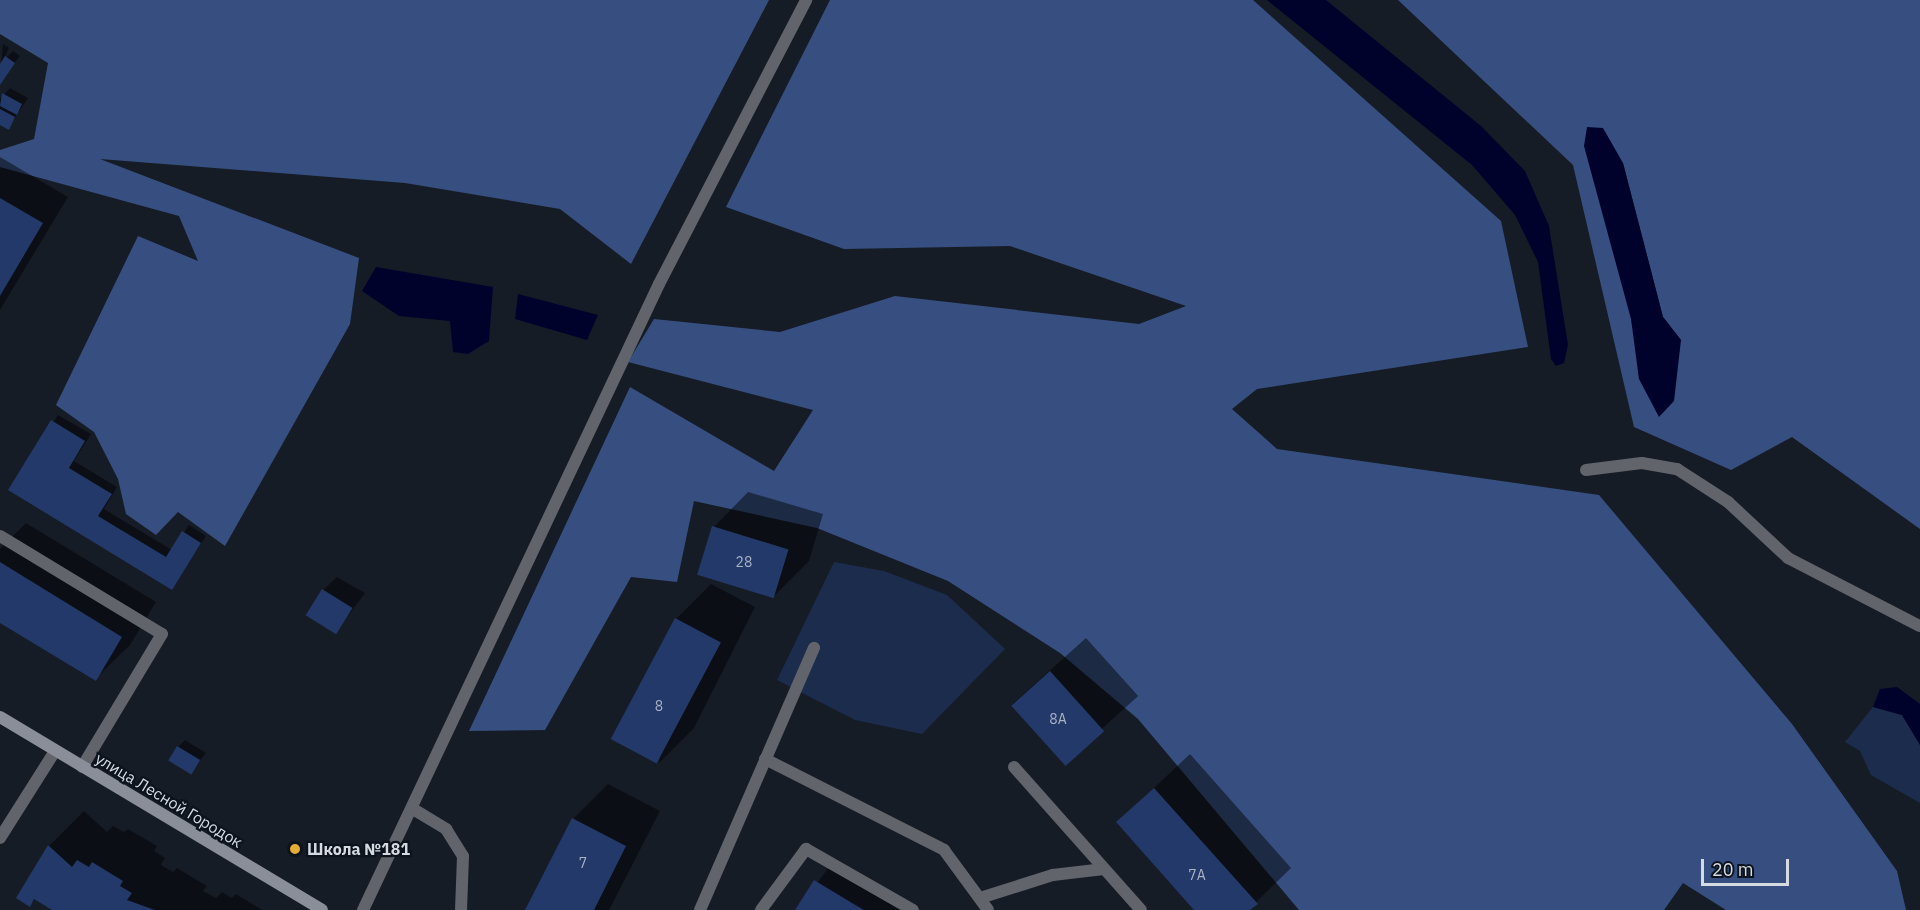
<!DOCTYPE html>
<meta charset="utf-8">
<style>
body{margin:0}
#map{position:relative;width:1920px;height:910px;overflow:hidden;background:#161c26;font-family:"IBM Plex Sans",sans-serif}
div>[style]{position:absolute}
.green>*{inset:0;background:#1c2c4d}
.forest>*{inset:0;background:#364f80}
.water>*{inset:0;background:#00022c}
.shadow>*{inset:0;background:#0007;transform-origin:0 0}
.building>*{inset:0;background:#223969;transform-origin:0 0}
.lane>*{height:12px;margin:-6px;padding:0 6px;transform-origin:6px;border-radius:6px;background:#61646a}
.secondary>*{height:12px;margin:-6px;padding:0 6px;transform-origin:6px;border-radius:6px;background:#898e98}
.dots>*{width:16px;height:16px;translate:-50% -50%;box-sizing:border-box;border:3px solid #0d131d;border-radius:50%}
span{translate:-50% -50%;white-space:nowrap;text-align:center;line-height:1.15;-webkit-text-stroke:4.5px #0d131d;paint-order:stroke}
.number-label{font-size:14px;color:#a9b2c3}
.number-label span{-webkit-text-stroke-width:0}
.street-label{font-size:16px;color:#d6dae1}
.poi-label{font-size:16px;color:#d6dae1;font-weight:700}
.left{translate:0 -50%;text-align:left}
.scale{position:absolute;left:1701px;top:859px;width:88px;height:27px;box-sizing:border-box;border:3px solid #d6dae1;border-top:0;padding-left:8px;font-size:18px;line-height:21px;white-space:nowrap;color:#d6dae1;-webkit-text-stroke:4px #0d131d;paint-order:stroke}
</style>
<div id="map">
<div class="green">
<i style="clip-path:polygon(834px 562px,884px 571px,947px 595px,1005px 649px,922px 734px,855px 720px,777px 680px)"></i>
<i style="clip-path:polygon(1873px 707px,1902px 715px,1920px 745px,1920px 803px,1871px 775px,1860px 751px,1845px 742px)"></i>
</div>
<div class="forest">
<i style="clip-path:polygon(0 0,769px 0,631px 264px,560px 209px,405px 183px,100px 159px,359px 258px,350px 324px,225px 546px,178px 512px,156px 535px,126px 514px,118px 479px,94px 432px,56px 405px,138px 236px,198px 261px,179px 216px,0 167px,0 150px,34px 139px,48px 63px,0 34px)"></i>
<i style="clip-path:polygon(830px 0,1253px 0,1501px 221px,1528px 347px,1257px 389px,1232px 409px,1277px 449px,1599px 495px,1792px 724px,1897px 871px,1906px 910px,1726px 910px,1683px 883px,1664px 910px,1299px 910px,1138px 719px,1060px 653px,948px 581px,817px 528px,694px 501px,677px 582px,631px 577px,545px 730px,469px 731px,630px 387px,774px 471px,813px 410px,628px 362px,654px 319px,780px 332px,895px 296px,1139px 324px,1186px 306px,1010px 246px,844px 249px,726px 207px)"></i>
<i style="clip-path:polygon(evenodd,1398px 0,1920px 0,1920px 529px,1792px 437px,1731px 470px,1634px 427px,1573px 165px,1398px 0,1623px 163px,1663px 317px,1681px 340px,1639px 379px,1623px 163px)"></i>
</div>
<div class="water">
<i style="clip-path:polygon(1267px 0,1326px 0,1481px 126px,1525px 171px,1549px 226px,1568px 345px,1564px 363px,1556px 366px,1551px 359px,1538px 262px,1515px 215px,1472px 165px)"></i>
<i style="clip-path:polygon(1587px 127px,1603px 128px,1623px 163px,1663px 317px,1681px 340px,1674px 401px,1659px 417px,1639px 379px,1631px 319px,1584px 146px)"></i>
<i style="clip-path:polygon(376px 267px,493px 287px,489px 341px,468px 354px,453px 352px,450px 321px,399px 316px,362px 291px)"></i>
<i style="clip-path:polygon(518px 294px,598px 315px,587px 340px,515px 319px)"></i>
<i style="clip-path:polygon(1897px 687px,1920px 704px,1920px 745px,1902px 715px,1873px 707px,1880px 689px)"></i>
</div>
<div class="shadow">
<i style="clip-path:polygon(3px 44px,9px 48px,3px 61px,13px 51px,20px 56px,0 82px)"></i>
<i style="clip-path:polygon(10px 88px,28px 98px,8px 128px,0 124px,0 99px)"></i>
<i style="clip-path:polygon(0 157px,68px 197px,0 310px)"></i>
<i style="clip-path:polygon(58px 415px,91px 434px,74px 461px,117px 487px,104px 509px,172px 550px,189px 525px,206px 536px,172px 588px,10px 490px)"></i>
<i style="clip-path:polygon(748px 492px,823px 514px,809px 561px,774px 596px,714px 527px)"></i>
<i style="clip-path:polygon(26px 523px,156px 602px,130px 645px,95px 679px,0 621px,0 549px)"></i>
<i style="clip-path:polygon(337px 577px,365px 593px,336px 632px,323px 590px)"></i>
<i style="clip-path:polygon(711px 584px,755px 607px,694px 728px,659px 763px,676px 619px)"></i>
<i style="left:1086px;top:638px;width:78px;height:99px;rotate:48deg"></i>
<i style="clip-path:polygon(185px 740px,206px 753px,191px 772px,178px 747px)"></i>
<i style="clip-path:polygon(1190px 754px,1291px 868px,1248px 910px,1196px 910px,1118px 822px)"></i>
<i style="clip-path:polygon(608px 784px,660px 811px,609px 910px,527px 910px,573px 819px)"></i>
<i style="clip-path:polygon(84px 811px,107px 832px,113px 826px,124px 832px,128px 829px,157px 846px,154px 851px,165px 858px,161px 865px,173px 872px,177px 868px,207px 886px,203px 891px,216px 898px,222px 892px,232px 898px,236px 894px,262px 910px,55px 910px,36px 898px,29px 905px,18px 898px,49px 846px)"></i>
<i style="clip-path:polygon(829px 867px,900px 910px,797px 910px)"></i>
</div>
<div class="building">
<i style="clip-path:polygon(5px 56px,15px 63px,0 85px,0 64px)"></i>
<i style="clip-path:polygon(2px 93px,22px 104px,17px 115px,0 106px)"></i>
<i style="clip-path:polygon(0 109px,15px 117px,9px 130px,0 125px)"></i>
<i style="clip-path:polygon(0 198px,43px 223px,0 296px)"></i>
<i style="clip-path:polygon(51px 420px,85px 441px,69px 468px,112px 494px,98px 516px,166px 557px,182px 531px,201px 543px,172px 590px,8px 490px)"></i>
<i style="left:712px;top:526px;width:80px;height:51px;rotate:17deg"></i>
<i style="clip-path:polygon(0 562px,122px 637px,96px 681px,0 623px)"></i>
<i style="left:322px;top:589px;width:36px;height:31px;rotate:32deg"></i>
<i style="left:675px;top:618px;width:52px;height:137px;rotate:28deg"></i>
<i style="left:1050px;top:671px;width:81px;height:52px;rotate:48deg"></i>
<i style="left:177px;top:746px;width:27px;height:17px;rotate:31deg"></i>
<i style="clip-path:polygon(1154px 788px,1258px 904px,1250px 910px,1194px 910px,1116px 822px)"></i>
<i style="clip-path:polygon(572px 818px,626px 846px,594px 910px,525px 910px)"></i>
<i style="clip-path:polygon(48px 845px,72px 867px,77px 860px,89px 867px,92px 862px,123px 881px,120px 886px,132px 893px,127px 900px,155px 910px,52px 910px,34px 899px,30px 907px,16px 898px)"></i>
<i style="clip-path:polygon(814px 880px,852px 903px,864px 910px,795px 910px)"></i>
</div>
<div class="lane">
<i style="left:1586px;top:470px;width:56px;rotate:-7.1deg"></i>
<i style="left:1642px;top:463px;width:36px;rotate:10deg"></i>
<i style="left:1677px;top:469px;width:61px;rotate:32.9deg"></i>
<i style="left:1728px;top:502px;width:82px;rotate:43deg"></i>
<i style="left:1788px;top:558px;width:148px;rotate:27.3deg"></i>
<i style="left:0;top:536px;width:189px;rotate:31.2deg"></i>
<i style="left:162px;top:634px;width:155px;rotate:121deg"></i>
<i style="left:765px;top:759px;width:201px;rotate:26.9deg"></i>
<i style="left:944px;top:850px;width:74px;rotate:53.7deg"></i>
<i style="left:1014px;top:767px;width:191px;rotate:48.4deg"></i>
<i style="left:413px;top:809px;width:39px;rotate:31deg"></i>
<i style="left:446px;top:829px;width:32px;rotate:58deg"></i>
<i style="left:463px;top:856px;width:54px;rotate:92.1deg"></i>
<i style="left:0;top:838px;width:103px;rotate:-57.7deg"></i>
<i style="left:980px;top:898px;width:77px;rotate:-17.5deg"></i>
<i style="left:1053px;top:875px;width:51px;rotate:-6.7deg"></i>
<i style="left:363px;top:910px;width:692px;rotate:-64.69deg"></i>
<i style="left:659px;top:284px;width:320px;rotate:-62.6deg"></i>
<i style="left:700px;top:910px;width:286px;rotate:-66.5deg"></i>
<i style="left:761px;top:910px;width:76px;rotate:-53.6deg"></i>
<i style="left:806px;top:849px;width:123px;rotate:29.7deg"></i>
</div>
<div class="secondary">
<i style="left:0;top:717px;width:375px;rotate:30.9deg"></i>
</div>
<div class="dots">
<i style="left:295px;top:849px;background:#e4ae35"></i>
</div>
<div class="number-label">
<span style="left:744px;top:562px">28</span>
<span style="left:659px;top:706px">8</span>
<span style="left:1058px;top:719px">8А</span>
<span style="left:583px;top:863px">7</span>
<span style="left:1197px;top:875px">7А</span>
</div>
<div class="street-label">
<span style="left:169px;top:800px;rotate:31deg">улица Лесной Городок</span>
</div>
<div class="poi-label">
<span class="left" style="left:307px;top:849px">Школа №181</span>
</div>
<div class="scale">20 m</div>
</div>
